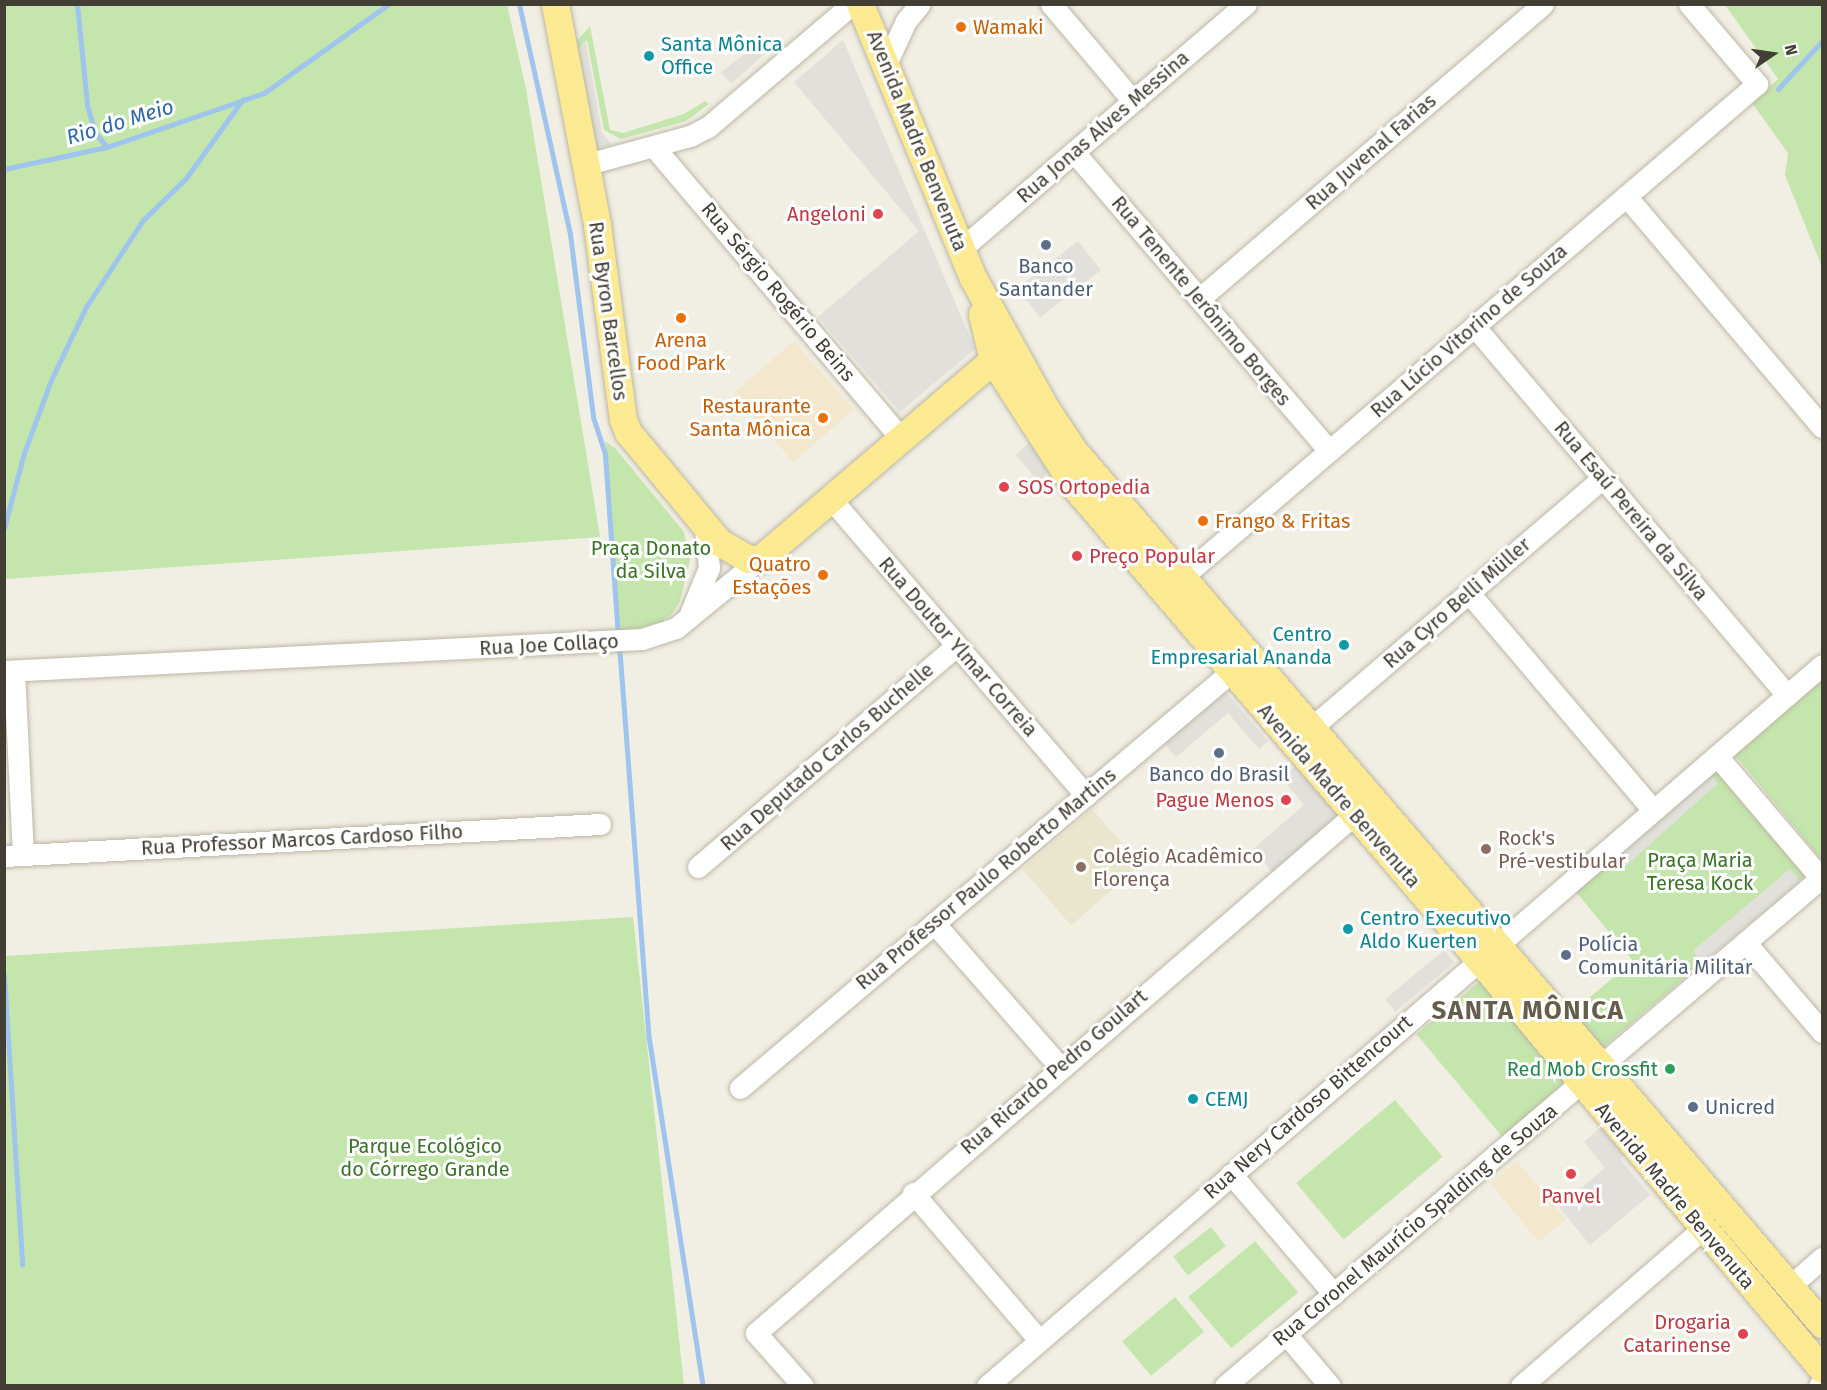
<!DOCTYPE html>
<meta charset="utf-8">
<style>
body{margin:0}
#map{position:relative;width:1827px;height:1390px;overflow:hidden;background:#f1eee3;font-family:"Fira Sans",sans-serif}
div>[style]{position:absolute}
.commercial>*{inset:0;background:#f3e8cd;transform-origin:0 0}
.education>*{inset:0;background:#eae5cd;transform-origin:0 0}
.green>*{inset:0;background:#c4e5ac;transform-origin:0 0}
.parking>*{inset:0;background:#e1e0db;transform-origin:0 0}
.stream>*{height:5px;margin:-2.5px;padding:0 2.5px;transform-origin:2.5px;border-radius:2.5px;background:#9fc4ee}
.roads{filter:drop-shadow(0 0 2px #bcb7a6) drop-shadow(0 0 2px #bcb7a6)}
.minor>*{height:21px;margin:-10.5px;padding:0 10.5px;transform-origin:10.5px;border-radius:10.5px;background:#fff}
.major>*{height:27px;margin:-13.5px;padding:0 13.5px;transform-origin:13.5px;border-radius:13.5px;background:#fbea91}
.dots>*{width:16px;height:16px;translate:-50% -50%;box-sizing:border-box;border:3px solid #fff;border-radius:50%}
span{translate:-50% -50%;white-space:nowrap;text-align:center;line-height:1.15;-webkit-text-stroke:6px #fff;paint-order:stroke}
.food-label{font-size:20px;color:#c56008}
.left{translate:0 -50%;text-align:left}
.right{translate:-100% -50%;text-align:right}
.culture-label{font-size:20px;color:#0d838f}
.street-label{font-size:20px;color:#423e33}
.health-label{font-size:20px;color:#be3a42}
.service-label{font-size:20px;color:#4e5e75}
.park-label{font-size:20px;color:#3b7229}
.education-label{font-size:20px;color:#785e54}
.leisure-label{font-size:20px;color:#27864d}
.water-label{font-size:21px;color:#3068aa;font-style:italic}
.district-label{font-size:26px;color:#655e4b;font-weight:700;letter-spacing:1.5px}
.frame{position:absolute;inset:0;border:6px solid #423e33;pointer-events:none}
.north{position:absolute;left:1743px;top:24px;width:60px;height:60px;-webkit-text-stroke:4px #fff;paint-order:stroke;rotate:77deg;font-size:16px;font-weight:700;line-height:24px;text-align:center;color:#423e33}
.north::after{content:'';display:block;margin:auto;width:21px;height:27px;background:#423e33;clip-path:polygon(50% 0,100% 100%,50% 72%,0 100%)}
</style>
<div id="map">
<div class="commercial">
<i style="left:794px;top:341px;width:91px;height:80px;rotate:49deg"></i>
<i style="left:1517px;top:1161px;width:76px;height:35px;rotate:50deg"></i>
</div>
<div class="education">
<i style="left:1092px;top:809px;width:74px;height:92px;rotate:49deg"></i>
</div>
<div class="green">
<i style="clip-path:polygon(5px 4px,507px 5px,526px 89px,600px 537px,5px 579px)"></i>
<i style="clip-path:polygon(1725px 5px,1822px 5px,1822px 267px,1785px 175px,1788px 153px,1752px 103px,1778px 79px)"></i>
<i style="clip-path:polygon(590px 26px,610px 130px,623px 133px,684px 114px,705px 101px,709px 104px,686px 121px,621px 139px,604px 130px,587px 40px,576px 52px,575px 43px)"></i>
<i style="clip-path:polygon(605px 441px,615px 448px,684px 532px,690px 560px,680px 601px,672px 614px,661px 622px,618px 634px)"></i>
<i style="clip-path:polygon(1822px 680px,1822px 858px,1821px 859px,1734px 754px)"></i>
<i style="clip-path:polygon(1715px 765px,1806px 875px,1600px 1050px,1570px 1014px,1633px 961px,1572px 887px)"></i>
<i style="clip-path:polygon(633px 917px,684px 1385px,5px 1385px,5px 956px)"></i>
<i style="left:1480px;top:981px;width:135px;height:83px;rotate:50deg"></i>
<i style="left:1395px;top:1100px;width:74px;height:129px;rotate:50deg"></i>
<i style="left:1211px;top:1227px;width:24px;height:48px;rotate:52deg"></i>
<i style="left:1255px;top:1241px;width:67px;height:87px;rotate:50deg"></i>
<i style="left:1175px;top:1297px;width:45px;height:69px;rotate:50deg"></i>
</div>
<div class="parking">
<i style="clip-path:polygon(843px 40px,975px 349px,900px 412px,818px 317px,919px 231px,794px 82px)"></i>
<i style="clip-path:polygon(586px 42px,602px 132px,613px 146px,593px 148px,576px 54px)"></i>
<i style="clip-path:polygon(759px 43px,766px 53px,731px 84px,721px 72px)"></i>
<i style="left:1078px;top:241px;width:37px;height:77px;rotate:52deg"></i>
<i style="left:1029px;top:443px;width:35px;height:18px;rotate:49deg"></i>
<i style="clip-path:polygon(1224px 690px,1268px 741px,1259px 749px,1228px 713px,1176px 757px,1164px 743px)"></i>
<i style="clip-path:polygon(1298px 764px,1341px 814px,1273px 873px,1253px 849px,1304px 805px,1282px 778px)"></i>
<i style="left:1708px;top:772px;width:15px;height:125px;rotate:48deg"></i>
<i style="left:1790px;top:869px;width:16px;height:127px;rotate:50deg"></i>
<i style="left:1444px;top:950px;width:16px;height:77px;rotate:50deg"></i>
<i style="clip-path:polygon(1601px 1127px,1624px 1155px,1620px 1159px,1650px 1195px,1590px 1245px,1559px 1207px,1605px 1168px,1584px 1142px)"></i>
</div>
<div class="stream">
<i style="left:77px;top:4px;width:101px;rotate:84.3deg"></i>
<i style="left:87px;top:105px;width:29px;rotate:74deg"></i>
<i style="left:95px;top:133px;width:18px;rotate:49deg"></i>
<i style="left:519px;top:4px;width:236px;rotate:77.5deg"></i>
<i style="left:570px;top:234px;width:184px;rotate:82.8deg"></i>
<i style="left:593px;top:417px;width:40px;rotate:72deg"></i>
<i style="left:605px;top:455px;width:180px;rotate:85.9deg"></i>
<i style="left:1778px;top:89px;width:65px;rotate:-47.5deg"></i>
<i style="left:4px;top:169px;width:105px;rotate:-12.1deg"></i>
<i style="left:107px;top:147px;width:166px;rotate:-19deg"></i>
<i style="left:264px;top:93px;width:153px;rotate:-35.5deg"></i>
<i style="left:4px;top:528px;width:78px;rotate:-75.1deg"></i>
<i style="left:24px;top:453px;width:78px;rotate:-69.7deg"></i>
<i style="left:51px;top:380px;width:81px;rotate:-64.4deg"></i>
<i style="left:86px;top:307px;width:104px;rotate:-56.8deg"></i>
<i style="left:143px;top:220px;width:60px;rotate:-44.3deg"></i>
<i style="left:186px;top:178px;width:97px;rotate:-54.2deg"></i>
<i style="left:619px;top:644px;width:396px;rotate:85.7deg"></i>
<i style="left:649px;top:1039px;width:351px;rotate:81.2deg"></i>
<i style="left:4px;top:975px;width:290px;rotate:86.4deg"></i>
</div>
<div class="roads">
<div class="minor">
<i style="left:1051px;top:4px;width:127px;rotate:49.8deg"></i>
<i style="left:885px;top:66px;width:50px;rotate:-65deg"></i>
<i style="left:906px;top:21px;width:22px;rotate:-51deg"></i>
<i style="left:654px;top:147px;width:383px;rotate:49.7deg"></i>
<i style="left:1074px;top:152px;width:393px;rotate:49.5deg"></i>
<i style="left:584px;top:165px;width:110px;rotate:-15.3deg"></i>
<i style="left:690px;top:136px;width:20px;rotate:-27deg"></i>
<i style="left:708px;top:127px;width:189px;rotate:-40.5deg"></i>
<i style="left:1626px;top:196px;width:303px;rotate:49.7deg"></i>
<i style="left:961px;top:249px;width:376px;rotate:-40.7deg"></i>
<i style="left:1199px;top:299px;width:453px;rotate:-40.6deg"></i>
<i style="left:1474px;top:326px;width:484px;rotate:49.7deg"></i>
<i style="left:831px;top:499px;width:391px;rotate:49.3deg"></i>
<i style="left:1181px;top:578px;width:759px;rotate:-40.62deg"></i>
<i style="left:1757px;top:84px;width:105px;rotate:-130.4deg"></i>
<i style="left:1469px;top:593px;width:285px;rotate:49.7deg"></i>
<i style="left:690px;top:614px;width:50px;rotate:-67.6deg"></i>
<i style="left:709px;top:568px;width:41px;rotate:-95.6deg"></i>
<i style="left:4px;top:671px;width:639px;rotate:-2.87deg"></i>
<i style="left:642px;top:639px;width:36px;rotate:-18deg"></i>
<i style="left:676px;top:628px;width:109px;rotate:-39.4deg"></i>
<i style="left:14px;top:671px;width:184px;rotate:87.2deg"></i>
<i style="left:1311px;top:728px;width:384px;rotate:-40.6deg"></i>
<i style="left:1717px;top:756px;width:160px;rotate:49.6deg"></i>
<i style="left:4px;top:856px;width:597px;rotate:-3.07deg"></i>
<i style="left:698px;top:867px;width:340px;rotate:-40.6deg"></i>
<i style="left:934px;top:923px;width:191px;rotate:48.8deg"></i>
<i style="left:1746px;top:943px;width:117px;rotate:49.5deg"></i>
<i style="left:740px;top:1088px;width:645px;rotate:-40.28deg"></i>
<i style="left:1231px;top:1174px;width:158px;rotate:49.4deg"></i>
<i style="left:913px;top:1193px;width:194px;rotate:49.4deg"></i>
<i style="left:1790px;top:1286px;width:43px;rotate:-41.2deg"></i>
<i style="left:1286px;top:1334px;width:68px;rotate:49.8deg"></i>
<i style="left:803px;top:1386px;width:71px;rotate:-131.6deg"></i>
<i style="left:756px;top:1333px;width:793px;rotate:-40.91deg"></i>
<i style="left:987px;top:1386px;width:1103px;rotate:-40.81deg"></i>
<i style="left:1225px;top:1386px;width:785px;rotate:-40.45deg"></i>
<i style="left:1521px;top:1386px;width:240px;rotate:-40.9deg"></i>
<i style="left:1819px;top:1386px;width:5px;rotate:-53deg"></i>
</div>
<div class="major">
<i style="left:555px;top:4px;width:225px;rotate:79.2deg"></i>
<i style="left:597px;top:225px;width:196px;rotate:82.4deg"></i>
<i style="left:623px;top:419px;width:14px;rotate:69deg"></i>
<i style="left:628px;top:432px;width:143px;rotate:50.4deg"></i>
<i style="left:719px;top:542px;width:34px;rotate:30deg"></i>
<i style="left:749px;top:559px;width:11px"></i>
<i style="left:760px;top:559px;width:306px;rotate:-40.5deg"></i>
<i style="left:860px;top:4px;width:296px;rotate:67.6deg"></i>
<i style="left:973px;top:278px;width:150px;rotate:60.9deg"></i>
<i style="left:1046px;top:409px;width:50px;rotate:56.3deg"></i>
<i style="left:1074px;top:451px;width:1150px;rotate:49.41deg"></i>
<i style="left:982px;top:314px;width:47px;rotate:76.6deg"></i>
<i style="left:993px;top:360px;width:151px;rotate:57.2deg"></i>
<i style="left:1075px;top:487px;width:601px;rotate:49.45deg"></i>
<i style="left:1466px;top:944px;width:554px;rotate:50.05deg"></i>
</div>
</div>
<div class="dots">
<i style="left:961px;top:27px;background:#e8710a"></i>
<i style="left:649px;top:56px;background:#0f9aa8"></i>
<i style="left:878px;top:214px;background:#e0444e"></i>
<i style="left:1046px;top:245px;background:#5c6f8a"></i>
<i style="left:681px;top:318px;background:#e8710a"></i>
<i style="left:823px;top:418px;background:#e8710a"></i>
<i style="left:1004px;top:487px;background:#e0444e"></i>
<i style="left:1203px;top:521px;background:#e8710a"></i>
<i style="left:1077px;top:556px;background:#e0444e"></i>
<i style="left:823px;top:575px;background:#e8710a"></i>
<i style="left:1344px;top:645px;background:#0f9aa8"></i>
<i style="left:1219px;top:753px;background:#5c6f8a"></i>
<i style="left:1286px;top:800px;background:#e0444e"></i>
<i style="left:1486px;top:849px;background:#8d6e63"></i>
<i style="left:1081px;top:867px;background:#8d6e63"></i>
<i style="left:1348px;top:929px;background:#0f9aa8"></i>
<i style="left:1566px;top:955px;background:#5c6f8a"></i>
<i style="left:1670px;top:1069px;background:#2e9e5b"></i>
<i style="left:1193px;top:1099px;background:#0f9aa8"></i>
<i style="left:1693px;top:1107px;background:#5c6f8a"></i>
<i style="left:1571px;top:1174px;background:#e0444e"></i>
<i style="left:1743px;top:1334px;background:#e0444e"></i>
</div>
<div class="food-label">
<span class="left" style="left:973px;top:27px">Wamaki</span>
<span style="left:681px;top:352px">Arena<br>Food Park</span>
<span class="right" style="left:811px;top:418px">Restaurante<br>Santa Mônica</span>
<span class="left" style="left:1215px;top:521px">Frango &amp; Fritas</span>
<span class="right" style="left:811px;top:576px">Quatro<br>Estações</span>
</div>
<div class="culture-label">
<span class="left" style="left:661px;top:56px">Santa Mônica<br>Office</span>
<span class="right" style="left:1332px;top:646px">Centro<br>Empresarial Ananda</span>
<span class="left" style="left:1360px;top:930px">Centro Executivo<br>Aldo Kuerten</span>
<span class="left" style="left:1205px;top:1099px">CEMJ</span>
</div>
<div class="street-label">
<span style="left:1103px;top:127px;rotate:-41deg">Rua Jonas Alves Messina</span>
<span style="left:917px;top:141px;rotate:68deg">Avenida Madre Benvenuta</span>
<span style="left:1371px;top:152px;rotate:-41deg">Rua Juvenal Farias</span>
<span style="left:778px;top:292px;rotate:50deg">Rua Sérgio Rogério Beins</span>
<span style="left:1201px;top:301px;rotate:50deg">Rua Tenente Jerônimo Borges</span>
<span style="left:608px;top:311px;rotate:82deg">Rua Byron Barcellos</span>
<span style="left:1469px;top:331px;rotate:-41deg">Rua Lúcio Vitorino de Souza</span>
<span style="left:1631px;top:511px;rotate:50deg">Rua Esaú Pereira da Silva</span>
<span style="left:1457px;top:603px;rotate:-41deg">Rua Cyro Belli Müller</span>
<span style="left:549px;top:645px;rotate:-3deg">Rua Joe Collaço</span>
<span style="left:958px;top:647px;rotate:49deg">Rua Doutor Ylmar Correia</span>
<span style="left:827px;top:757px;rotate:-41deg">Rua Deputado Carlos Buchelle</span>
<span style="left:1339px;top:796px;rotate:49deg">Avenida Madre Benvenuta</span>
<span style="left:302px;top:840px;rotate:-3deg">Rua Professor Marcos Cardoso Filho</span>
<span style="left:986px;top:879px;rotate:-40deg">Rua Professor Paulo Roberto Martins</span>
<span style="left:1054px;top:1072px;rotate:-41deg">Rua Ricardo Pedro Goulart</span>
<span style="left:1308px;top:1107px;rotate:-41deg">Rua Nery Cardoso Bittencourt</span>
<span style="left:1675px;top:1196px;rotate:50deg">Avenida Madre Benvenuta</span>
<span style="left:1415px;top:1225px;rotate:-40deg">Rua Coronel Maurício Spalding de Souza</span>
</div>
<div class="health-label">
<span class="right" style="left:866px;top:214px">Angeloni</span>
<span class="left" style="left:1018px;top:487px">SOS Ortopedia</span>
<span class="left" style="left:1089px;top:556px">Preço Popular</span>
<span class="right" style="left:1274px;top:800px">Pague Menos</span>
<span style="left:1571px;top:1196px">Panvel</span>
<span class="right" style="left:1731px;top:1334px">Drogaria<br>Catarinense</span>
</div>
<div class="service-label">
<span style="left:1046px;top:278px">Banco<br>Santander</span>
<span style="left:1219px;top:774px">Banco do Brasil</span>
<span class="left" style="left:1578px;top:956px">Polícia<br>Comunitária Militar</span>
<span class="left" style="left:1705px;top:1107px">Unicred</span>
</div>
<div class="park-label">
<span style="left:651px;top:560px">Praça Donato<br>da Silva</span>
<span style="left:1700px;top:872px">Praça Maria<br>Teresa Kock</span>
<span style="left:425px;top:1158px">Parque Ecológico<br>do Córrego Grande</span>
</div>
<div class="education-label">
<span class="left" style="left:1498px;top:850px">Rock's<br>Pré-vestibular</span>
<span class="left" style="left:1093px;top:868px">Colégio Acadêmico<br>Florença</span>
</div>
<div class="leisure-label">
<span class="right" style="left:1658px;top:1069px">Red Mob Crossfit</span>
</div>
<div class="water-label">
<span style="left:120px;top:122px;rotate:-17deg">Rio do Meio</span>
</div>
<div class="district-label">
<span style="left:1528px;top:1011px">SANTA MÔNICA</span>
</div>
<div class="frame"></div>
<div class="north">N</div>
</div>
